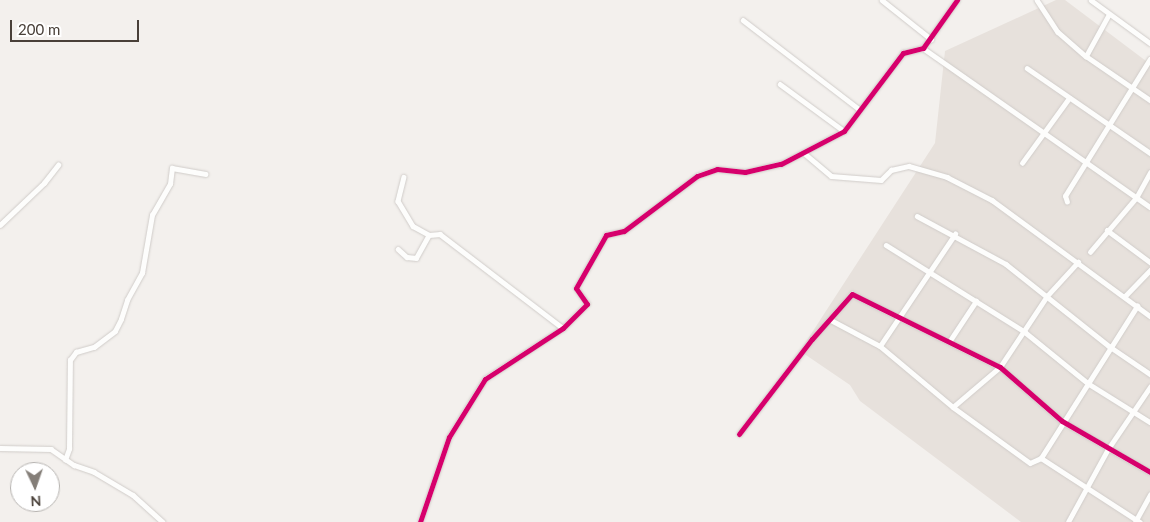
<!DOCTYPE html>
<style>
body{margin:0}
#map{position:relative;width:1150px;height:522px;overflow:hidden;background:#f3f0ed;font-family:Lato,sans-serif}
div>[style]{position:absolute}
.residential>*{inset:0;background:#e7e1dc}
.roads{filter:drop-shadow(0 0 1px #d0ccc9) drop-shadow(0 0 1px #d0ccc9)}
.street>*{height:4.5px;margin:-2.25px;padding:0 2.25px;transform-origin:2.25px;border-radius:2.25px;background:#fdfdfc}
.cycleway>*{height:5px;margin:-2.5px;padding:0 2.5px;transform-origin:2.5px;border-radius:2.5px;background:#d6006c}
span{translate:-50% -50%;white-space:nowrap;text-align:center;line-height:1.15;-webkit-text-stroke:5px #fff;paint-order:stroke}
.north{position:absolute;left:10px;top:462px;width:50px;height:50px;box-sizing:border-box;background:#fff;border:1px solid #b6b3b0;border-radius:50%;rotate:177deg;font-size:14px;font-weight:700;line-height:20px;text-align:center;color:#494039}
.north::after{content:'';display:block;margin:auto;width:18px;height:22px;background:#847e78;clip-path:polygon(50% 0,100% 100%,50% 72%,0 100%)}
.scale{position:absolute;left:10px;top:20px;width:129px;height:22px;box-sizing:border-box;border:2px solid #494039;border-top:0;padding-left:6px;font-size:15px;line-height:18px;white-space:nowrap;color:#494039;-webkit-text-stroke:4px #fff;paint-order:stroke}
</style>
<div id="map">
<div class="residential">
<i style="clip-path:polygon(1056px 0,1065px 0,1150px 64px,1150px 522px,1021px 522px,860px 401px,850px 385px,800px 351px,935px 143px,945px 51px)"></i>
</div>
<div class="roads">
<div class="street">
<i style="left:882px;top:0;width:63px;rotate:38.5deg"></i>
<i style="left:1037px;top:0;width:38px;rotate:57deg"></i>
<i style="left:1058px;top:32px;width:37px;rotate:41deg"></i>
<i style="left:1086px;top:56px;width:78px;rotate:34.5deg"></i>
<i style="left:1091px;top:0;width:73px;rotate:36.1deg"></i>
<i style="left:743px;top:20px;width:146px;rotate:37.5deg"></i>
<i style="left:923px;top:48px;width:277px;rotate:35deg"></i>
<i style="left:1086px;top:56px;width:46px;rotate:-61.2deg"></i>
<i style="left:1027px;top:68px;width:150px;rotate:34.6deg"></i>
<i style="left:780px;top:84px;width:79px;rotate:36.3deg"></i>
<i style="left:804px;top:153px;width:35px;rotate:40deg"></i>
<i style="left:831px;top:176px;width:50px;rotate:4.6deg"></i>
<i style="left:881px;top:180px;width:14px;rotate:-45deg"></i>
<i style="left:891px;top:170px;width:18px;rotate:-13deg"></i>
<i style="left:909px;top:166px;width:40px;rotate:16deg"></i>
<i style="left:947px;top:177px;width:51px;rotate:27.1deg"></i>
<i style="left:992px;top:200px;width:196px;rotate:36.3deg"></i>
<i style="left:1022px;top:163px;width:80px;rotate:-54.1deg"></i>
<i style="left:404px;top:177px;width:25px;rotate:104deg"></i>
<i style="left:398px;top:201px;width:29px;rotate:59deg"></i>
<i style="left:413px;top:226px;width:18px;rotate:29deg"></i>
<i style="left:429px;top:235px;width:11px;rotate:-5deg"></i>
<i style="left:440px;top:234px;width:155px;rotate:37.4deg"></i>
<i style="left:1067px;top:202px;width:6px;rotate:-108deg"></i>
<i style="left:1065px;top:196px;width:161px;rotate:-58.2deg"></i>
<i style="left:917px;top:216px;width:101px;rotate:28.3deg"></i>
<i style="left:1006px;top:264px;width:132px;rotate:38.5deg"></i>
<i style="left:1109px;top:346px;width:50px;rotate:34.3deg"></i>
<i style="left:0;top:225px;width:61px;rotate:-43.7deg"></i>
<i style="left:44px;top:183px;width:23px;rotate:-52deg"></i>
<i style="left:1107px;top:230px;width:54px;rotate:36.7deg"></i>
<i style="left:886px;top:245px;width:164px;rotate:32deg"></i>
<i style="left:1025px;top:332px;width:82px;rotate:39.1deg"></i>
<i style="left:1089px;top:384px;width:72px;rotate:31.9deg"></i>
<i style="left:398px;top:249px;width:12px;rotate:42deg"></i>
<i style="left:407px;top:257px;width:9px;rotate:6deg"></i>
<i style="left:416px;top:258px;width:26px;rotate:-61deg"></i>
<i style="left:1090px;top:252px;width:71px;rotate:-49.6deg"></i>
<i style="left:1136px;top:198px;width:29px;rotate:-61deg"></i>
<i style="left:1125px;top:296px;width:36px;rotate:-46deg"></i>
<i style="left:831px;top:320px;width:55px;rotate:28deg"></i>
<i style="left:880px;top:346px;width:95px;rotate:39.9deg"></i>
<i style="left:953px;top:407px;width:95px;rotate:36deg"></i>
<i style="left:1030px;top:463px;width:12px;rotate:-24deg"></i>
<i style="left:1041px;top:458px;width:180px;rotate:-57.7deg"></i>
<i style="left:949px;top:342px;width:49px;rotate:-56.6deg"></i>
<i style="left:880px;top:346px;width:135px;rotate:-56.2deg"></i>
<i style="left:953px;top:407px;width:62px;rotate:-40.4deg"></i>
<i style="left:1000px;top:367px;width:85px;rotate:-56.5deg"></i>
<i style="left:1047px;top:296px;width:46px;rotate:-47.6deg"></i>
<i style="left:739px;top:434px;width:120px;rotate:-52.5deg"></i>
<i style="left:812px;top:339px;width:60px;rotate:-48.4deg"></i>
<i style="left:852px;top:294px;width:165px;rotate:26.3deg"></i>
<i style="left:1000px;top:367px;width:82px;rotate:41.1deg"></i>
<i style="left:1062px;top:421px;width:102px;rotate:30.1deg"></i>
<i style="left:0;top:448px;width:51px;rotate:1.1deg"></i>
<i style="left:51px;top:449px;width:28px;rotate:35deg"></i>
<i style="left:74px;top:465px;width:21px;rotate:19deg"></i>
<i style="left:94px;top:472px;width:45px;rotate:30.5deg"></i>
<i style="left:133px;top:495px;width:40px;rotate:42deg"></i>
<i style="left:1041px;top:458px;width:118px;rotate:32.9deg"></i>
<i style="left:65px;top:460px;width:12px;rotate:-70deg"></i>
<i style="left:69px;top:449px;width:89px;rotate:-89.4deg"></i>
<i style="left:70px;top:360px;width:10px;rotate:-53deg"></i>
<i style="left:76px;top:352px;width:19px;rotate:-16deg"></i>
<i style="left:94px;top:347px;width:26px;rotate:-37deg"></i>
<i style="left:115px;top:331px;width:13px;rotate:-63deg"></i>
<i style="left:121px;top:319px;width:20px;rotate:-72deg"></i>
<i style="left:127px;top:300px;width:31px;rotate:-61deg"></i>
<i style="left:142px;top:273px;width:59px;rotate:-80.2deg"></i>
<i style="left:152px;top:215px;width:36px;rotate:-60deg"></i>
<i style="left:170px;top:184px;width:16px;rotate:-83deg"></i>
<i style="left:172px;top:168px;width:34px;rotate:10deg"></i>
<i style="left:420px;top:522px;width:90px;rotate:-71.2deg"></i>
<i style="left:449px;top:437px;width:68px;rotate:-58.2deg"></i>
<i style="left:485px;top:379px;width:93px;rotate:-33.2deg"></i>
<i style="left:563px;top:328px;width:34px;rotate:-45deg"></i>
<i style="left:587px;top:304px;width:19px;rotate:-125deg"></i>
<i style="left:576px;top:288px;width:61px;rotate:-60.5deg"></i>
<i style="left:606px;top:235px;width:18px;rotate:-13deg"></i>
<i style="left:624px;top:231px;width:91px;rotate:-37deg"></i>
<i style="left:697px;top:176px;width:21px;rotate:-19deg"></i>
<i style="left:717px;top:169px;width:28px;rotate:6deg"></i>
<i style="left:745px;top:172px;width:37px;rotate:-13deg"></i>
<i style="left:781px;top:164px;width:71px;rotate:-27.6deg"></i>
<i style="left:844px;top:131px;width:98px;rotate:-52.9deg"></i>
<i style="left:903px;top:53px;width:21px;rotate:-14deg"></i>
<i style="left:923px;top:48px;width:59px;rotate:-54.7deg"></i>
<i style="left:1068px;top:522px;width:83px;rotate:-61.3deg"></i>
<i style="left:1108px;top:449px;width:75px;rotate:-55.9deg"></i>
<i style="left:1135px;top:522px;width:31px;rotate:-61deg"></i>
</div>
</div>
<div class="cycleway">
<i style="left:739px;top:434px;width:120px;rotate:-52.5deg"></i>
<i style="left:812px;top:339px;width:60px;rotate:-48.4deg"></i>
<i style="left:852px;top:294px;width:165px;rotate:26.3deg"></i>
<i style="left:1000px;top:367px;width:82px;rotate:41.1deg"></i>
<i style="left:1062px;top:421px;width:102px;rotate:30.1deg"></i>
<i style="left:420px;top:522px;width:90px;rotate:-71.2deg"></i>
<i style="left:449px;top:437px;width:68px;rotate:-58.2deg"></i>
<i style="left:485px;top:379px;width:93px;rotate:-33.2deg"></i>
<i style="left:563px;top:328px;width:34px;rotate:-45deg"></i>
<i style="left:587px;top:304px;width:19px;rotate:-125deg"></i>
<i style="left:576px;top:288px;width:61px;rotate:-60.5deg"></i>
<i style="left:606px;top:235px;width:18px;rotate:-13deg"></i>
<i style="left:624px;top:231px;width:91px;rotate:-37deg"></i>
<i style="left:697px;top:176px;width:21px;rotate:-19deg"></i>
<i style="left:717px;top:169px;width:28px;rotate:6deg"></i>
<i style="left:745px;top:172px;width:37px;rotate:-13deg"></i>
<i style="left:781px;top:164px;width:71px;rotate:-27.6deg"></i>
<i style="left:844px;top:131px;width:98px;rotate:-52.9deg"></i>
<i style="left:903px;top:53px;width:21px;rotate:-14deg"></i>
<i style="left:923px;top:48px;width:59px;rotate:-54.7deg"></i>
</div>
<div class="north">N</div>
<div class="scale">200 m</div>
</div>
